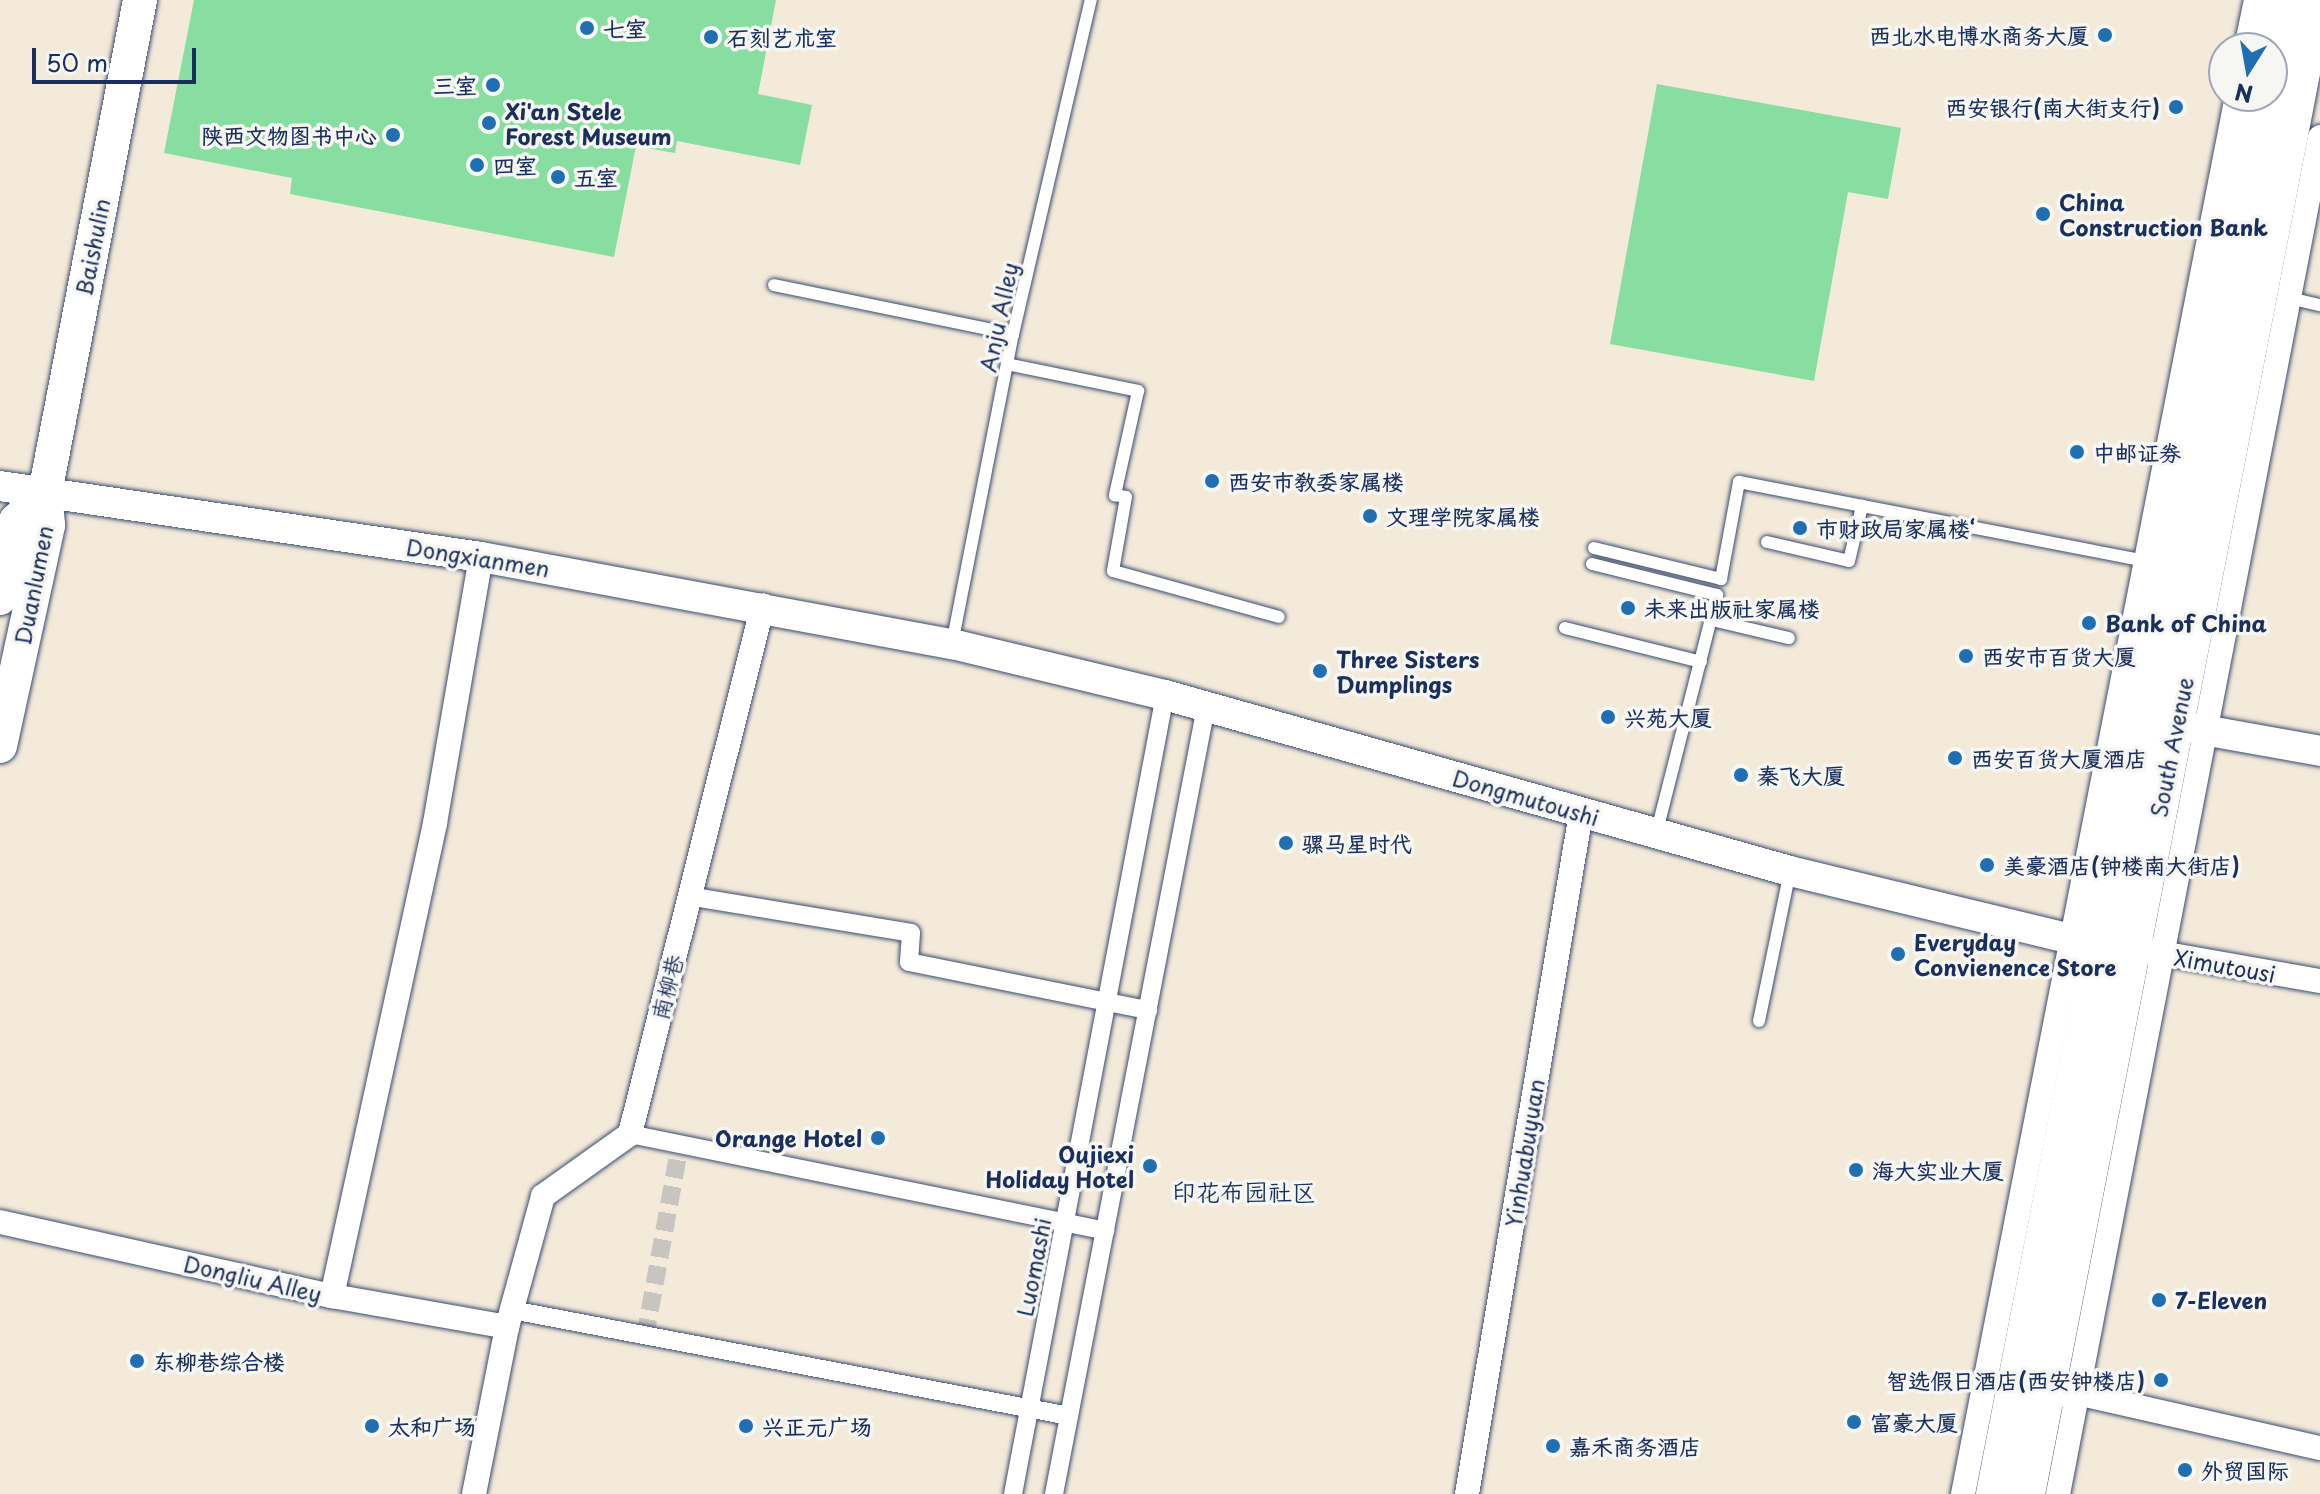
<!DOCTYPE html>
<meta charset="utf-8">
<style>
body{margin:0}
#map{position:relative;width:2320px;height:1494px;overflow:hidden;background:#f3eada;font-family:"Playpen Sans","LXGW WenKai TC",sans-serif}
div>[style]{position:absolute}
.green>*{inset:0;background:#88dea1}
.pedestrian-tunnel>*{height:18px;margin-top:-9px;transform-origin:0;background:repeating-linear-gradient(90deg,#c8c5c1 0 18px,transparent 0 27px)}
.roads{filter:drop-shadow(0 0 2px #3b4b71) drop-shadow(0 0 2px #3b4b71)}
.service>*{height:12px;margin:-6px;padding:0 6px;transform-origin:6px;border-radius:6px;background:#fff}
.pedestrian>*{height:18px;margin:-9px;padding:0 9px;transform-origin:9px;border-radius:9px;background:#fff}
.minor>*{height:24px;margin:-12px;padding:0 12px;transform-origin:12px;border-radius:12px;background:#fff}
.tertiary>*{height:30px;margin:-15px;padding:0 15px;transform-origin:15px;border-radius:15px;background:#fff}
.secondary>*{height:34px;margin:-17px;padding:0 17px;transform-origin:17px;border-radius:17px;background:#fff}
.primary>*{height:38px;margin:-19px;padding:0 19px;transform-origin:19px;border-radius:19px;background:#fff}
.dots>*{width:22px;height:22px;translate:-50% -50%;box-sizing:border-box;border:4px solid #f6f6f2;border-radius:50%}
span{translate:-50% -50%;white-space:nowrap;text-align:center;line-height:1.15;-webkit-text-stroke:7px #f6f6f2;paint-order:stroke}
.poi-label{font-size:22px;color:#1b2f5e;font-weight:700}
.left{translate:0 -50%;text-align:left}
.right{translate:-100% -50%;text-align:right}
.street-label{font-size:22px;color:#1b2f5e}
.neighbourhood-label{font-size:24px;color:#1b2f5e}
.north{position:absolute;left:2208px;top:32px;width:80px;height:80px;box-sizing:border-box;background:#f6f6f2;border:2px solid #9ea6b7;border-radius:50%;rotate:191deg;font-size:22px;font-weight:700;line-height:32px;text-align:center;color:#1b2f5e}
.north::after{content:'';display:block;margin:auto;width:28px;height:36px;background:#1f6fb2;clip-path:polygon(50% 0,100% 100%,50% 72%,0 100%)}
.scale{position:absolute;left:32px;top:48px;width:164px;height:36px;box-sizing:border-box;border:4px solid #1b2f5e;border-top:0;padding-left:10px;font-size:24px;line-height:28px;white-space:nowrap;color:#1b2f5e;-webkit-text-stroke:6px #f6f6f2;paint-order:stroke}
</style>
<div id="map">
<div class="green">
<i style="clip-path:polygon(194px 0,776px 0,758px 94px,812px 105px,800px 165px,677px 141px,675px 153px,636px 146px,614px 257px,290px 194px,292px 178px,164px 153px)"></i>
<i style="clip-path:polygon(1657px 84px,1901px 128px,1888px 199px,1848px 192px,1814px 381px,1610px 344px)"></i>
</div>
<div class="pedestrian-tunnel">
<i style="left:645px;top:1337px;width:196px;rotate:-79.7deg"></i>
</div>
<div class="roads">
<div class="service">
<i style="left:774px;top:285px;width:244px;rotate:11.6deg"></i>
<i style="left:2289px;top:298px;width:32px;rotate:13deg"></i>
<i style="left:1007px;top:364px;width:134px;rotate:11.6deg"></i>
<i style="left:1138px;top:391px;width:107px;rotate:102.5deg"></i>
<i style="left:1115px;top:495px;width:11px;rotate:10deg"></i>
<i style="left:1126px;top:497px;width:75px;rotate:100deg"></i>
<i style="left:1113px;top:571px;width:172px;rotate:15.5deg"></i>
<i style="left:1767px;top:542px;width:84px;rotate:13deg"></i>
<i style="left:1849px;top:561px;width:57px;rotate:-76.7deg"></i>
<i style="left:1594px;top:548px;width:131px;rotate:13.7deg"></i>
<i style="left:1721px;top:579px;width:99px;rotate:-79.5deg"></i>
<i style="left:1739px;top:482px;width:414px;rotate:11deg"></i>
<i style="left:1592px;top:564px;width:129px;rotate:13.9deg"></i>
<i style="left:1717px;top:595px;width:247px;rotate:104.3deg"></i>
<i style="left:1712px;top:620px;width:79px;rotate:13.2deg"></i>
<i style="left:1565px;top:628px;width:140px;rotate:14deg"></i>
<i style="left:952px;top:644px;width:316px;rotate:-78.9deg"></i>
<i style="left:1013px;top:334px;width:343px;rotate:-76.9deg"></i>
<i style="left:1759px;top:1021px;width:153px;rotate:-78.3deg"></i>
</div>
<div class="pedestrian">
<i style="left:688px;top:896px;width:226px;rotate:9.4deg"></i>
<i style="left:911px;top:933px;width:29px;rotate:94deg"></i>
<i style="left:909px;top:962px;width:244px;rotate:11.4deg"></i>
<i style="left:630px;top:1134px;width:485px;rotate:11.5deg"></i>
<i style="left:512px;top:1310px;width:567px;rotate:10.77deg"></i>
<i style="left:1013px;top:1494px;width:813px;rotate:-79.23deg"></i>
<i style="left:1054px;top:1494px;width:802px;rotate:-79.07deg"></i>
</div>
<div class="minor">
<i style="left:2246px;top:48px;width:49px;rotate:-78.2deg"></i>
<i style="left:2149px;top:951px;width:174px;rotate:10deg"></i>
<i style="left:0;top:1222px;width:340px;rotate:12.6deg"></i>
<i style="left:332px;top:1296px;width:178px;rotate:10deg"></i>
<i style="left:332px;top:1296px;width:484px;rotate:-77.7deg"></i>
<i style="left:435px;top:823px;width:270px;rotate:-80.2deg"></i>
<i style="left:2064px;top:1395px;width:13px;rotate:-9deg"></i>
<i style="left:2077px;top:1393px;width:249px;rotate:12.8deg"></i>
<i style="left:474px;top:1494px;width:170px;rotate:-78.8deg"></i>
<i style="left:507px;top:1327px;width:136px;rotate:-74.6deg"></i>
<i style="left:543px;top:1196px;width:107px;rotate:-35.5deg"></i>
<i style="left:630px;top:1134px;width:545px;rotate:-75.89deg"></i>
<i style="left:1467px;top:1494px;width:690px;rotate:-80.5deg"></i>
<i style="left:1963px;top:1494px;width:1425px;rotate:-78.91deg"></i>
<i style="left:2058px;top:1494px;width:1382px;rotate:-79.07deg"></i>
</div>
<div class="tertiary">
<i style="left:0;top:486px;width:486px;rotate:8.4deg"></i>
<i style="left:481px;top:557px;width:479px;rotate:10.5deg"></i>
<i style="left:952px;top:644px;width:219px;rotate:13.5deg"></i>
<i style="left:1165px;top:695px;width:649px;rotate:15.73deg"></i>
<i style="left:1790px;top:871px;width:320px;rotate:13.6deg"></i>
<i style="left:2176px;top:725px;width:146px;rotate:10.2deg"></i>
</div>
<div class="secondary">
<i style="left:0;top:598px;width:79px;rotate:-78.3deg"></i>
<i style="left:16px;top:521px;width:40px;rotate:-44deg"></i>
<i style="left:0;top:746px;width:226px;rotate:-77.7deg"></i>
<i style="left:48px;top:525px;width:32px;rotate:-95deg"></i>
<i style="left:45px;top:493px;width:502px;rotate:-79.09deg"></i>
</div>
<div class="primary">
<i style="left:2272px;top:67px;width:68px;rotate:-79deg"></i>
<i style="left:1995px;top:1494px;width:1424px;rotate:-79.03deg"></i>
<i style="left:2026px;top:1494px;width:1522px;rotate:-79.05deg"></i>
</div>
</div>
<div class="dots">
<i style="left:587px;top:28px;background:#1f6fb2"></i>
<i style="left:2105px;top:35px;background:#1f6fb2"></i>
<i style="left:711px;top:37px;background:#1f6fb2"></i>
<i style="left:493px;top:85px;background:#1f6fb2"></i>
<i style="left:2176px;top:107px;background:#1f6fb2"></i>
<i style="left:489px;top:123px;background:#1f6fb2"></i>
<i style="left:393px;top:135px;background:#1f6fb2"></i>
<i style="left:477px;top:165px;background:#1f6fb2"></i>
<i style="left:558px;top:177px;background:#1f6fb2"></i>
<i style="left:2043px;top:214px;background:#1f6fb2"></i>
<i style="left:2077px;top:452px;background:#1f6fb2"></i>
<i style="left:1212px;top:481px;background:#1f6fb2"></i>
<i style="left:1370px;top:516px;background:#1f6fb2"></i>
<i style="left:1800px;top:528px;background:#1f6fb2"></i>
<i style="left:1628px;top:608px;background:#1f6fb2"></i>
<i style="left:2089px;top:623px;background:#1f6fb2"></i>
<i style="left:1966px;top:656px;background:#1f6fb2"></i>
<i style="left:1320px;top:671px;background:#1f6fb2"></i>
<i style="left:1608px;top:717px;background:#1f6fb2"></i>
<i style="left:1955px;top:758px;background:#1f6fb2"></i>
<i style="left:1741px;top:775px;background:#1f6fb2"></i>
<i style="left:1286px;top:843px;background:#1f6fb2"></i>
<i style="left:1987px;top:865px;background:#1f6fb2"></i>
<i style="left:1898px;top:954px;background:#1f6fb2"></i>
<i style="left:878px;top:1138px;background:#1f6fb2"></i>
<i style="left:1150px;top:1166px;background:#1f6fb2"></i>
<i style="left:1856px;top:1170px;background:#1f6fb2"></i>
<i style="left:2159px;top:1300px;background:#1f6fb2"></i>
<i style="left:137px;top:1361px;background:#1f6fb2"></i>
<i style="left:2161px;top:1380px;background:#1f6fb2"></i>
<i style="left:1854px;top:1422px;background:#1f6fb2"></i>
<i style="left:372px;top:1426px;background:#1f6fb2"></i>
<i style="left:746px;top:1426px;background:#1f6fb2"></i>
<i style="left:1553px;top:1446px;background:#1f6fb2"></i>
<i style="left:2185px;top:1470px;background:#1f6fb2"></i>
</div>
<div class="poi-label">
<span class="left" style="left:603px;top:28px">七室</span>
<span class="right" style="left:2089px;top:35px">西北水电博水商务大厦</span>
<span class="left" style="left:727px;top:37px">石刻艺术室</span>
<span class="right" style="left:477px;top:85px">三室</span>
<span class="right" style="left:2160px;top:107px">西安银行(南大街支行)</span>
<span class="left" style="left:505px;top:123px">Xi'an Stele<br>Forest Museum</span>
<span class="right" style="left:377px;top:135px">陕西文物图书中心</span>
<span class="left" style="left:493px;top:165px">四室</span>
<span class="left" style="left:574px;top:177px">五室</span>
<span class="left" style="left:2059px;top:214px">China<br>Construction Bank</span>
<span class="left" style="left:2093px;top:452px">中邮证券</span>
<span class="left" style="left:1228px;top:481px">西安市教委家属楼</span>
<span class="left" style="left:1386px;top:516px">文理学院家属楼</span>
<span class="left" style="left:1816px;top:528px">市财政局家属楼‘</span>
<span class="left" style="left:1644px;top:608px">未来出版社家属楼</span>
<span class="left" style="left:2105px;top:623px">Bank of China</span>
<span class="left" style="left:1982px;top:656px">西安市百货大厦</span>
<span class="left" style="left:1336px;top:671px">Three Sisters<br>Dumplings</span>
<span class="left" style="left:1624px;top:717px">兴苑大厦</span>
<span class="left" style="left:1971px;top:758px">西安百货大厦酒店</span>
<span class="left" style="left:1757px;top:775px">秦飞大厦</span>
<span class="left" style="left:1302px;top:843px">骡马星时代</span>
<span class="left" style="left:2003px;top:865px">美豪酒店(钟楼南大街店)</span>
<span class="left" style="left:1914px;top:954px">Everyday<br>Convienence Store</span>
<span class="right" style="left:862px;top:1138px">Orange Hotel</span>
<span class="right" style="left:1134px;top:1166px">Oujiexi<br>Holiday Hotel</span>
<span class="left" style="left:1872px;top:1170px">海大实业大厦</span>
<span class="left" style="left:2175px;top:1300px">7-Eleven</span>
<span class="left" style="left:153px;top:1361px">东柳巷综合楼</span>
<span class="right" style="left:2145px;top:1380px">智选假日酒店(西安钟楼店)</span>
<span class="left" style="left:1870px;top:1422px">富豪大厦</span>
<span class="left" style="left:388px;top:1426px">太和广场</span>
<span class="left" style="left:762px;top:1426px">兴正元广场</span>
<span class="left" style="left:1569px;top:1446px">嘉禾商务酒店</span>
<span class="left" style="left:2201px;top:1470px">外贸国际</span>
</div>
<div class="street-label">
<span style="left:92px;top:247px;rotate:-79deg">Baishulin</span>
<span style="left:998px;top:317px;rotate:-78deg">Anju Alley</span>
<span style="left:478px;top:557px;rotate:9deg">Dongxianmen</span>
<span style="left:33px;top:585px;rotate:-79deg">Duanlumen</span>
<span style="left:2171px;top:747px;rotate:-79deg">South Avenue</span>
<span style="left:1526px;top:797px;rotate:16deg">Dongmutoushi</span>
<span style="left:2225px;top:965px;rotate:10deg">Ximutousi</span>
<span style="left:666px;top:987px;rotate:-76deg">南柳巷</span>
<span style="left:1524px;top:1153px;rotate:-81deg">Yinhuabuyuan</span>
<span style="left:1033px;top:1267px;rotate:-79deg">Luomashi</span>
<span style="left:253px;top:1278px;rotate:13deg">Dongliu Alley</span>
</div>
<div class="neighbourhood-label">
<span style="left:1244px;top:1192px">印花布园社区</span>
</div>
<div class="north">N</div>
<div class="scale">50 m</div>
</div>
